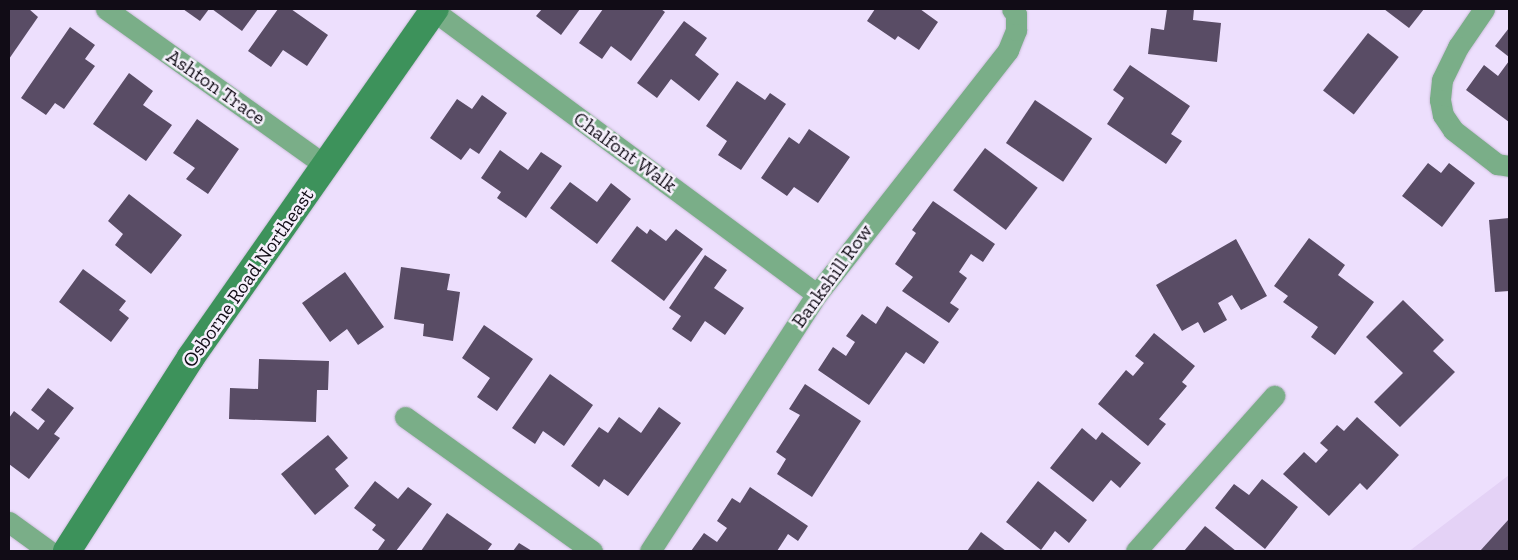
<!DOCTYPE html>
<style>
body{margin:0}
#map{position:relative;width:1518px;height:560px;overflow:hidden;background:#eddffd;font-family:"Zilla Slab",serif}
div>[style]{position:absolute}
.built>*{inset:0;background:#e4d2f6}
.building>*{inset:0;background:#594c65;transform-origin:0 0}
.roads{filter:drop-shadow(0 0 1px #cabdd8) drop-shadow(0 0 1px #cabdd8)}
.street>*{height:21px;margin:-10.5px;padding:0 10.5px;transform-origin:10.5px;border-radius:10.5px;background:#7aae88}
.secondary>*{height:28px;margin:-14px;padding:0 14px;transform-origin:14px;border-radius:14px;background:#3d925b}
span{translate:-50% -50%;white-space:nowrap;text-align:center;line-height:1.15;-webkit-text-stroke:5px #f6f0fc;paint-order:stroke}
.street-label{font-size:20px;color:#110c16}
.frame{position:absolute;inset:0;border:10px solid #110c16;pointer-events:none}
</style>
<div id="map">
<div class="built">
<i style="clip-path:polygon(1509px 475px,1509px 551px,1409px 551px,1412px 549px)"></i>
</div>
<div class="building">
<i style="clip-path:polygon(9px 9px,29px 9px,38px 17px,9px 59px)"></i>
<i style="clip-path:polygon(183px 9px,209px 9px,200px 21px)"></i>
<i style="clip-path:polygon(212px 9px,258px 9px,242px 31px)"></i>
<i style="clip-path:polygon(278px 9px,291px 9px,328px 35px,307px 66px,283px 50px,271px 67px,248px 51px)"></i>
<i style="clip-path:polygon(542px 9px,580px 9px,561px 35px,536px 16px)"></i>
<i style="clip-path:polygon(603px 9px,661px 9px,665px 12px,631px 61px,611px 46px,602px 59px,579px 43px)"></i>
<i style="clip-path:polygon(875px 9px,920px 9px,938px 22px,919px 50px,898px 36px,895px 40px,867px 21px)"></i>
<i style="clip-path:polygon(1167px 9px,1194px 9px,1193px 20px,1221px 23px,1217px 62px,1148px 54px,1151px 28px,1164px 30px)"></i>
<i style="clip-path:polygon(1384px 9px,1424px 9px,1409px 28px)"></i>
<i style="clip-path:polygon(684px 21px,707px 38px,695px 55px,719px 74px,699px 101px,671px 79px,657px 98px,637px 83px)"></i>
<i style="clip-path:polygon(70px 27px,95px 45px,85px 59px,95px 66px,64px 109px,55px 103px,46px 115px,21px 98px)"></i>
<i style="clip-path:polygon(1509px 28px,1509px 57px,1495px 46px)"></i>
<i style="left:1368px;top:33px;width:39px;height:73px;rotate:38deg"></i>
<i style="clip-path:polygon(1509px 61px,1509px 122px,1466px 90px,1484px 65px,1498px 76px)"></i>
<i style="clip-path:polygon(1130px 65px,1190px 106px,1171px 134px,1182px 141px,1166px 164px,1107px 124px,1124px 98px,1113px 90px)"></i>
<i style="clip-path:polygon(129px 73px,153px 91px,143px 105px,172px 125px,146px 161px,93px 124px)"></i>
<i style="clip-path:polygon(737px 81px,765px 100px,770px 93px,786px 104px,741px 170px,718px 155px,727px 141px,706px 126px)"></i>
<i style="clip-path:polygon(482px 95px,507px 113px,479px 154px,470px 148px,461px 160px,430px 138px,457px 99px,472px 109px)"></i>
<i style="left:1035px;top:100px;width:69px;height:52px;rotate:34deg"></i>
<i style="clip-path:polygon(197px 119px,239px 149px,208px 194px,186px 179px,195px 168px,173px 153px)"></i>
<i style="clip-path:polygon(809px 129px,850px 157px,818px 203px,794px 187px,787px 196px,761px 178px,789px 137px,799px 144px)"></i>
<i style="left:985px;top:148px;width:66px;height:53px;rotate:37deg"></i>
<i style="clip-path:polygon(500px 150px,528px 170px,541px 152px,562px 166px,526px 218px,497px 198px,501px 192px,481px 178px)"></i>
<i style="clip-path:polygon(1428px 163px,1441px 173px,1449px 163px,1475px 183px,1442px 227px,1402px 196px)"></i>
<i style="clip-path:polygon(570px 182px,597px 202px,611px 183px,631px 199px,597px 244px,550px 208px)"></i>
<i style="clip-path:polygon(129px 194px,182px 235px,151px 274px,115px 245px,123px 234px,108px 221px)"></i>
<i style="clip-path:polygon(933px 201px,995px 244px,983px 262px,971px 254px,959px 272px,967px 278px,950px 303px,959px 309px,949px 323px,902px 291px,913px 277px,895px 264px,916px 233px,912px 230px)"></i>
<i style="clip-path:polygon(1509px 218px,1509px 291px,1495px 292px,1489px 220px)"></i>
<i style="clip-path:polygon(637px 226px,647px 234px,650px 229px,666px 241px,676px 229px,703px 249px,664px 301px,611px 261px)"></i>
<i style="clip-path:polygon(1309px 238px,1345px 265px,1338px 275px,1374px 302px,1335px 355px,1311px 337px,1318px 327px,1283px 302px,1288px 296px,1274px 286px)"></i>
<i style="clip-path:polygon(1236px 239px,1267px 296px,1241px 310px,1232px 295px,1218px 303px,1227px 320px,1204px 333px,1198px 322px,1182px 331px,1156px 285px)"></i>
<i style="clip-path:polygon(705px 255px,727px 270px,714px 288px,744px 308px,725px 335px,705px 321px,691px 342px,672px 329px,681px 316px,669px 308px)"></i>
<i style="clip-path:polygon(401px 267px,450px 274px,447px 290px,460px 292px,453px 341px,423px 336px,424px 324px,394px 319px)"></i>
<i style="clip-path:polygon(83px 269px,126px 301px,119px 310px,129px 318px,111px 342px,59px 302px)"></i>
<i style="clip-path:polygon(345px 272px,384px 327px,358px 345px,347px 329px,330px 342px,302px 303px)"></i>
<i style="clip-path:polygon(1403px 300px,1444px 340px,1433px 351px,1455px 372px,1400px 427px,1374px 402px,1403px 373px,1366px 337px)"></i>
<i style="clip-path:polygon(887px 306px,939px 342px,924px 364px,906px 352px,869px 405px,818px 370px,833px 347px,846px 356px,855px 342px,846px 336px,862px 314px,876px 324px)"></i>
<i style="clip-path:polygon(484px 325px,533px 359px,497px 411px,477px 397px,490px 378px,462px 358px)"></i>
<i style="clip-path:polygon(1154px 333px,1195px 366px,1182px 382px,1187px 386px,1159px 419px,1166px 424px,1148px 446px,1098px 404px,1126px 370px,1133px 376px,1144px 363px,1135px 356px)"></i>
<i style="clip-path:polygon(259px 359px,329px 361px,328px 390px,317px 390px,316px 422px,229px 419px,230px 388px,258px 389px)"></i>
<i style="clip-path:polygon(550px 374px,593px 405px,564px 446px,543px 431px,535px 444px,512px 428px)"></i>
<i style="clip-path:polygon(805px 384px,861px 421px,812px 497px,777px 474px,786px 459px,776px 452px,800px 415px,789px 409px)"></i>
<i style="clip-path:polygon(48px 388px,74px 408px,54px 434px,60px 438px,29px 479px,9px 464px,9px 418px,14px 411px,38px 430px,45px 421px,31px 410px)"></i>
<i style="clip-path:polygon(659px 407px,681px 423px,628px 496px,604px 479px,599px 487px,571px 466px,599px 427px,608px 433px,619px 417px,641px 433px)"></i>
<i style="clip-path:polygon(1357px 417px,1399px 455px,1367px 490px,1360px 483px,1329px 516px,1283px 474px,1304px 452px,1316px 463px,1328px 450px,1320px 443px,1337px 425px,1344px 431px)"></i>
<i style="clip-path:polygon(1082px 428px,1096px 440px,1102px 432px,1141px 463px,1120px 488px,1111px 480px,1093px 502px,1050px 468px)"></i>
<i style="clip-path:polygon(328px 435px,348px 458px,335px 469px,349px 486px,315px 515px,281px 474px)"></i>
<i style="clip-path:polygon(1262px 479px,1298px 507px,1265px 549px,1215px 508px,1234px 484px,1249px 495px)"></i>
<i style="clip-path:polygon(375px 481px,398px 499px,408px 487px,432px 504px,396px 551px,378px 550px,385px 540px,372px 530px,376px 525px,354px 508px)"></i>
<i style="clip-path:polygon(1038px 481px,1087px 520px,1069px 543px,1055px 531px,1041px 550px,1006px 522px)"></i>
<i style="clip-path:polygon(750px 487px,808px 526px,798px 541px,788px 534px,777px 551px,691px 551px,704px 533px,717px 542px,727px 528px,717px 521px,732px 498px,740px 503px)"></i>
<i style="clip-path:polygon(447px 513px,492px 544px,487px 551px,421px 551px)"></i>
<i style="clip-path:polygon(1509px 519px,1509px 551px,1480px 551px)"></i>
<i style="clip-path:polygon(1205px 526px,1236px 551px,1184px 551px)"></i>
<i style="clip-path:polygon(981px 532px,1006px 551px,967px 551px)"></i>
<i style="clip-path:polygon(519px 543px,532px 551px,513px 551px)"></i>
</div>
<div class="roads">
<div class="street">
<i style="left:106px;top:9px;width:270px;rotate:35.5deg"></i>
<i style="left:1484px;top:9px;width:46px;rotate:124.4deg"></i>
<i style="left:1458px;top:47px;width:37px;rotate:116deg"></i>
<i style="left:1442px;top:80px;width:20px;rotate:96deg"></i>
<i style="left:1440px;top:100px;width:15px;rotate:79deg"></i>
<i style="left:1443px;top:115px;width:18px;rotate:56deg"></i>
<i style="left:1453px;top:130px;width:56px;rotate:37.7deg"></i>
<i style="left:1497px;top:164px;width:12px;rotate:9deg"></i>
<i style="left:434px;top:11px;width:476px;rotate:36.5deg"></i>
<i style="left:405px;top:417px;width:230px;rotate:35.6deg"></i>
<i style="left:9px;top:522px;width:49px;rotate:35.9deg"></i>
<i style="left:650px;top:551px;width:306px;rotate:-57deg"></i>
<i style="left:817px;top:294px;width:310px;rotate:-51.9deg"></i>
<i style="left:1008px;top:50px;width:22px;rotate:-68deg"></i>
<i style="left:1016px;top:30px;width:16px;rotate:-90deg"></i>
<i style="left:1016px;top:14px;width:6px;rotate:-129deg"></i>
<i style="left:1136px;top:551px;width:208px;rotate:-48.3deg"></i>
</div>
<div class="secondary">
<i style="left:67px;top:551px;width:230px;rotate:-57.4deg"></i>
<i style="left:191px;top:357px;width:425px;rotate:-55deg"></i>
</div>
</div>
<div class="street-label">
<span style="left:216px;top:87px;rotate:35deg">Ashton Trace</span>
<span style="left:625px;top:152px;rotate:36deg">Chalfont Walk</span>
<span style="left:832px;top:276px;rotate:-54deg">Bankshill Row</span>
<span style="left:248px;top:278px;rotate:-55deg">Osborne Road Northeast</span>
</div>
<div class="frame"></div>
</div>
